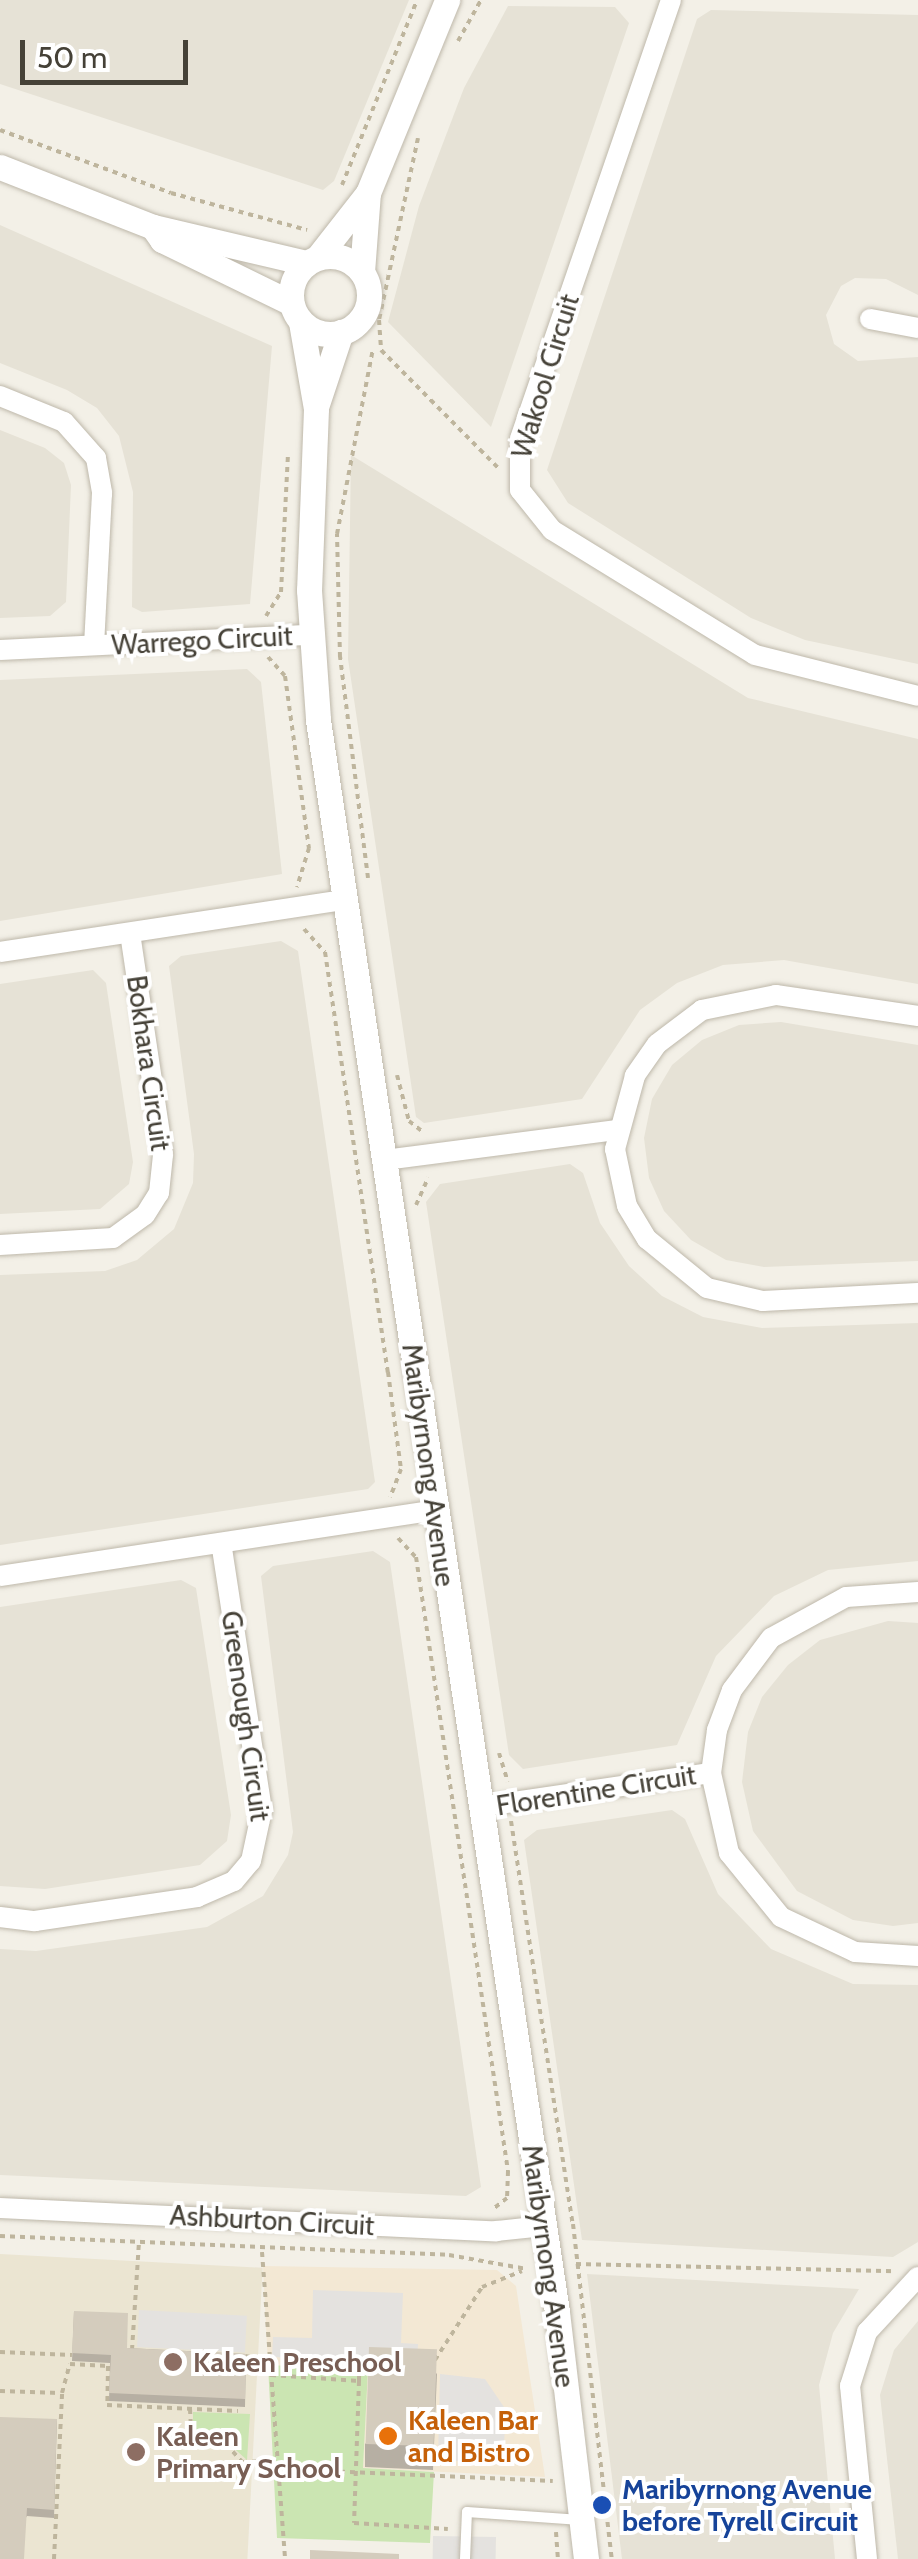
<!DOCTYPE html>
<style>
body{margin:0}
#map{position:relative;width:918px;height:2559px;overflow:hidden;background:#f3f0e7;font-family:Cabin,sans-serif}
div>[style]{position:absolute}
.residential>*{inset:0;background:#e6e2d6}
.commercial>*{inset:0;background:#f3e8d4}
.education>*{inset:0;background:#ebe5d2;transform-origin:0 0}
.green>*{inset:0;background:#cbe5b2}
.parking>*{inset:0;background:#e4e2df;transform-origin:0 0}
.path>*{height:4px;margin-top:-2px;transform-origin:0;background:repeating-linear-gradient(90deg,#beb59d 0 5px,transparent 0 10px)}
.roads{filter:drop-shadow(0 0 2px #beb8aa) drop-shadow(0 0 2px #beb8aa)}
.service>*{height:10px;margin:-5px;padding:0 5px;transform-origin:5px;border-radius:5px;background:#fff}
.minor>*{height:20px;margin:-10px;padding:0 10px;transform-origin:10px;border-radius:10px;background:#fff}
.tertiary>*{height:25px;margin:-12.5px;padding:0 12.5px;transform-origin:12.5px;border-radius:12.5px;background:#fff}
.tertiary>.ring{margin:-12.5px;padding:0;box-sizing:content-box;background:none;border:25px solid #fff;border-radius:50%}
.wall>*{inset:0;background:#b6afa3}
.building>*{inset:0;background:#d4ccbd;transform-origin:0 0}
.dots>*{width:28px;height:28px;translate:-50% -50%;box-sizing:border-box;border:5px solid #fff;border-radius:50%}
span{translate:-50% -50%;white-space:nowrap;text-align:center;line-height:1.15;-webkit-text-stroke:8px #fff;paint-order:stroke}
.street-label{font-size:28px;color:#454137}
.education-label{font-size:28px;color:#785e54;font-weight:700}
.left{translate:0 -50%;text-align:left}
.food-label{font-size:28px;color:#c56008;font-weight:700}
.transit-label{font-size:28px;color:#164399;font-weight:700}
.scale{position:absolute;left:20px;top:40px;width:168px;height:45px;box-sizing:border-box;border:5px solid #454137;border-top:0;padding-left:12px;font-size:30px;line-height:35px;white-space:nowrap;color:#454137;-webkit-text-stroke:8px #fff;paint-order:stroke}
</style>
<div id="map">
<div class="residential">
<i style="clip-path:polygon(0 0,409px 0,334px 181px,323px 190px,0 84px)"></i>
<i style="clip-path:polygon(508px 6px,615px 7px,629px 23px,491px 427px,388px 322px,419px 206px,464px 88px)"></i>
<i style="clip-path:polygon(711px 10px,918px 15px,918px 295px,886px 279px,855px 278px,841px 286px,826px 315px,834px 344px,858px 361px,918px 357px,918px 664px,805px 640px,751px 618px,568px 503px,547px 470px,697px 19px)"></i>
<i style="clip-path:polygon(0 225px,272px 346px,250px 604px,142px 612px,132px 607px,133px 492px,119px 436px,97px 408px,67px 390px,0 363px)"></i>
<i style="clip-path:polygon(0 430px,45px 448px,64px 463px,71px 485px,66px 602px,50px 616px,0 618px)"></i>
<i style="clip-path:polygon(351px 455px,748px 698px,918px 739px,918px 984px,784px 960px,723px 965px,677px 983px,640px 1010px,582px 1099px,424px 1123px,416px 1117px,348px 659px)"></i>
<i style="clip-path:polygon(247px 669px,261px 682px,282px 874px,0 921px,0 680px)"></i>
<i style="clip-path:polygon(281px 941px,298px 951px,375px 1482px,368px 1489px,0 1545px,0 1275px,105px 1271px,137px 1260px,174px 1229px,193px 1183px,194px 1154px,169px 966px,181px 956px)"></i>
<i style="clip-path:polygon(93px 970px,106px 983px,133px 1162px,129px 1184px,100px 1209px,0 1214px,0 984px)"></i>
<i style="clip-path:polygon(781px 1022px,918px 1045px,918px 1261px,764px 1267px,726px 1260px,691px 1240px,664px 1211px,649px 1178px,644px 1138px,652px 1099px,672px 1065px,702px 1040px,739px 1025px)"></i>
<i style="clip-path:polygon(570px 1164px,583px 1173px,600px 1223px,629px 1266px,662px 1296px,703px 1317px,762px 1328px,918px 1323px,918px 1561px,828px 1570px,774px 1596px,716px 1656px,677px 1745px,523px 1769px,509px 1755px,426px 1202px,440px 1184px)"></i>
<i style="clip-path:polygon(373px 1551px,390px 1562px,481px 2187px,466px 2196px,0 2175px,0 1949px,36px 1951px,207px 1927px,263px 1896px,288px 1855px,293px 1832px,261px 1576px,273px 1566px)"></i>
<i style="clip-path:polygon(181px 1580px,196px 1588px,231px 1815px,227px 1841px,200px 1865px,45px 1889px,0 1886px,0 1607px)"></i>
<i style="clip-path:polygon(888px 1621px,918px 1623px,918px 1923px,893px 1926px,853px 1920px,797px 1891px,753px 1831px,742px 1782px,748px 1732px,762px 1697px,788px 1665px,820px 1640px)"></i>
<i style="clip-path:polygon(672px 1810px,685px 1819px,718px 1894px,771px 1949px,853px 1984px,918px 1985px,918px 2242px,893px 2257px,582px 2240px,524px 1840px,537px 1830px)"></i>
<i style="clip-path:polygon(587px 2274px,859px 2289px,833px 2333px,819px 2385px,835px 2559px,622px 2559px)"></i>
<i style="clip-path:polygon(918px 2321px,918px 2559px,898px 2559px,880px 2395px,894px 2350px)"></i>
</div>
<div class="commercial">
<i style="clip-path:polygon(263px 2266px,497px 2270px,516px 2286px,545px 2477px,363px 2468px,368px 2369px,268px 2365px)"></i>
</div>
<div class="education">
<i style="left:0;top:2254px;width:263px;height:305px;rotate:3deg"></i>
</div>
<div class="green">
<i style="clip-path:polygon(268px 2365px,368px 2369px,363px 2468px,434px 2472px,430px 2543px,277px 2538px)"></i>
<i style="clip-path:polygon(193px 2412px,250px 2414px,247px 2460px,228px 2443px,193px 2429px)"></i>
</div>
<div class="parking">
<i style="clip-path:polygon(313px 2290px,403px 2293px,401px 2343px,418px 2344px,417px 2362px,272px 2357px,273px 2337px,312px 2338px)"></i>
<i style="left:139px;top:2310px;width:108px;height:37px;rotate:3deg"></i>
<i style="clip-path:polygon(440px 2374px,485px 2379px,506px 2410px,504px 2444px,494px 2455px,479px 2462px,438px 2460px)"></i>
<i style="left:433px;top:2536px;width:63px;height:23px;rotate:1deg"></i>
</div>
<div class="path">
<i style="left:458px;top:41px;width:47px;rotate:-60.7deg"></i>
<i style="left:0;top:130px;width:182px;rotate:20.2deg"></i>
<i style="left:171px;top:193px;width:141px;rotate:15.2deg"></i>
<i style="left:418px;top:138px;width:186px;rotate:102.1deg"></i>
<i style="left:379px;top:320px;width:30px;rotate:86deg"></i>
<i style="left:381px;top:350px;width:168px;rotate:45.2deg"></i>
<i style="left:342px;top:185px;width:200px;rotate:-67.9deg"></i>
<i style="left:266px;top:616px;width:28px;rotate:-58deg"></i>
<i style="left:281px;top:592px;width:137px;rotate:-87.1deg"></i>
<i style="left:268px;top:657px;width:25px;rotate:48deg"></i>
<i style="left:285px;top:676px;width:174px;rotate:82.1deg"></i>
<i style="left:309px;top:848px;width:41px;rotate:107.1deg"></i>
<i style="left:368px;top:878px;width:223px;rotate:-97.2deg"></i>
<i style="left:340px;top:657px;width:123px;rotate:-91.4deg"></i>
<i style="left:337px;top:534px;width:188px;rotate:-79deg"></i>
<i style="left:304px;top:929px;width:31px;rotate:48deg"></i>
<i style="left:325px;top:952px;width:425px;rotate:81.5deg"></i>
<i style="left:388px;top:1372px;width:98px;rotate:82.4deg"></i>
<i style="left:401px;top:1469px;width:30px;rotate:111deg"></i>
<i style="left:397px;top:1075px;width:48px;rotate:75.4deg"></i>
<i style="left:409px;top:1121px;width:18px;rotate:38deg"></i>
<i style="left:416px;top:1205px;width:30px;rotate:-66deg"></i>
<i style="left:398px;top:1538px;width:26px;rotate:47deg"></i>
<i style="left:416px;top:1557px;width:621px;rotate:81.48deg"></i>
<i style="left:508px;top:2171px;width:27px;rotate:92deg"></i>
<i style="left:507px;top:2198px;width:16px;rotate:142deg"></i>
<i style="left:499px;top:1753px;width:30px;rotate:73deg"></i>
<i style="left:511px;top:1821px;width:408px;rotate:81.3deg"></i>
<i style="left:573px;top:2224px;width:337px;rotate:83.4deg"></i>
<i style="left:0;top:2236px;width:449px;rotate:2.4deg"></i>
<i style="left:449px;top:2255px;width:79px;rotate:10.2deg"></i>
<i style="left:262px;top:2252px;width:308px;rotate:85.7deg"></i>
<i style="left:576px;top:2264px;width:320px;rotate:1.3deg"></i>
<i style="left:132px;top:2350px;width:109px;rotate:-86.3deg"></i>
<i style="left:0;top:2352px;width:72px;rotate:2.4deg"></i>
<i style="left:245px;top:2356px;width:25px;rotate:11deg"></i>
<i style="left:435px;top:2360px;width:87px;rotate:-57.2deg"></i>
<i style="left:482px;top:2287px;width:43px;rotate:-21.8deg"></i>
<i style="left:271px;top:2375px;width:88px;rotate:3.9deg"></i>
<i style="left:359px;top:2381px;width:142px;rotate:92deg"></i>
<i style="left:354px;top:2523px;width:94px;rotate:3.7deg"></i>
<i style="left:359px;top:2381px;width:17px;rotate:-90deg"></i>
<i style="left:359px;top:2364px;width:13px"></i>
<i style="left:0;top:2391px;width:60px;rotate:1.9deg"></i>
<i style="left:190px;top:2409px;width:22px;rotate:87deg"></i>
<i style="left:191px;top:2431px;width:37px;rotate:20deg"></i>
<i style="left:226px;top:2444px;width:24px;rotate:48deg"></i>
<i style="left:242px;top:2462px;width:32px;rotate:-2deg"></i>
<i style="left:280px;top:2469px;width:273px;rotate:2.5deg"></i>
<i style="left:556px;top:2532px;width:27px;rotate:86deg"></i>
<i style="left:54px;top:2559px;width:166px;rotate:-87.2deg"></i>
<i style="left:62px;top:2393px;width:30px;rotate:-75deg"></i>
<i style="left:70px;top:2364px;width:38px;rotate:3deg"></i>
<i style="left:108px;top:2366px;width:39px;rotate:91deg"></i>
<i style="left:107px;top:2405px;width:131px;rotate:2.6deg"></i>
</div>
<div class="roads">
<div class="service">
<i style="left:465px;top:2559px;width:47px;rotate:-87.6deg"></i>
<i style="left:467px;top:2512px;width:114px;rotate:4deg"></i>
</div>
<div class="minor">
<i style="left:671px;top:0;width:464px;rotate:109deg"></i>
<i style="left:520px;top:439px;width:51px;rotate:90deg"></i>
<i style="left:520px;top:490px;width:51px;rotate:51.3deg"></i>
<i style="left:552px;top:530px;width:238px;rotate:31.6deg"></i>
<i style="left:755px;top:655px;width:168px;rotate:14.1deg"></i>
<i style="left:870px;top:319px;width:49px;rotate:10.6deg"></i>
<i style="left:0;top:396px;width:69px;rotate:22.1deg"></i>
<i style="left:64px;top:422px;width:48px;rotate:48.4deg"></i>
<i style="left:96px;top:458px;width:36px;rotate:80deg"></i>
<i style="left:102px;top:493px;width:152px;rotate:93deg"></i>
<i style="left:0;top:650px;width:311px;rotate:-2.8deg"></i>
<i style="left:0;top:952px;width:348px;rotate:-8.6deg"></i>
<i style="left:918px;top:1016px;width:144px;rotate:-171.6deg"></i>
<i style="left:776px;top:995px;width:76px;rotate:168.5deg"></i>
<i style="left:702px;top:1010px;width:56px;rotate:142.9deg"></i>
<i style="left:657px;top:1044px;width:39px;rotate:125deg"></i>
<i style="left:635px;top:1076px;width:76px;rotate:105.3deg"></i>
<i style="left:615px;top:1149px;width:58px;rotate:78.1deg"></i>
<i style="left:627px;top:1206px;width:39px;rotate:59deg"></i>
<i style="left:647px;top:1239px;width:77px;rotate:39.2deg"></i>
<i style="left:707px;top:1288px;width:57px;rotate:13.1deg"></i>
<i style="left:763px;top:1301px;width:155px;rotate:-3deg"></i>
<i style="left:385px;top:1160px;width:234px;rotate:-7.4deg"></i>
<i style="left:0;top:1245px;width:113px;rotate:-3.5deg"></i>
<i style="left:113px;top:1238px;width:39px;rotate:-36deg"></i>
<i style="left:145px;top:1215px;width:26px;rotate:-58deg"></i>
<i style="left:159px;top:1193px;width:39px;rotate:-84deg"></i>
<i style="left:163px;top:1154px;width:223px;rotate:-98.5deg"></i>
<i style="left:0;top:1576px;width:441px;rotate:-8.6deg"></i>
<i style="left:918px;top:1592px;width:72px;rotate:176deg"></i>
<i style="left:846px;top:1597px;width:85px;rotate:151.3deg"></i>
<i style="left:771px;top:1638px;width:65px;rotate:126.9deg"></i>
<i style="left:732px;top:1690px;width:43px;rotate:110.6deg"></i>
<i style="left:717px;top:1730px;width:43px;rotate:97.9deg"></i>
<i style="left:711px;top:1773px;width:82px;rotate:77.3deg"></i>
<i style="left:729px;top:1853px;width:82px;rotate:50.9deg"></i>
<i style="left:781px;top:1917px;width:82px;rotate:25.3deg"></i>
<i style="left:855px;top:1952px;width:63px;rotate:3.6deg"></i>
<i style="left:480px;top:1807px;width:233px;rotate:-8.4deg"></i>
<i style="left:0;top:1917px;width:35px;rotate:7deg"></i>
<i style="left:35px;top:1921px;width:164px;rotate:-8.4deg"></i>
<i style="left:197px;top:1897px;width:40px;rotate:-23.4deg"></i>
<i style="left:234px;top:1881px;width:26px;rotate:-50deg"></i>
<i style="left:251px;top:1861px;width:52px;rotate:-77.8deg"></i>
<i style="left:262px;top:1810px;width:270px;rotate:-98.7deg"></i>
<i style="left:0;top:2208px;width:497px;rotate:2.7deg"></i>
<i style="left:496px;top:2231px;width:48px;rotate:-5.9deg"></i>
<i style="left:867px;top:2559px;width:174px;rotate:-95.6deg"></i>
<i style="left:850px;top:2386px;width:57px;rotate:-72.5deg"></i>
<i style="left:867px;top:2332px;width:75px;rotate:-47.2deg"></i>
</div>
<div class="tertiary">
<i style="left:0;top:167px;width:164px;rotate:21.4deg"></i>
<i style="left:153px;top:227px;width:157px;rotate:13.2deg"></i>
<i style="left:153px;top:227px;width:16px;rotate:55deg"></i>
<i style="left:162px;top:240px;width:144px;rotate:26deg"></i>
<i class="ring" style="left:291px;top:256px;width:53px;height:53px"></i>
<i style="left:318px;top:257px;width:81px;rotate:-52deg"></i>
<i style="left:362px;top:272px;width:79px;rotate:-85.7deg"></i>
<i style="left:368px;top:193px;width:209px;rotate:-67.7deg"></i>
<i style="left:301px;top:322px;width:88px;rotate:80.2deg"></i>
<i style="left:316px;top:409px;width:181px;rotate:92.2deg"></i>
<i style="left:309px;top:590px;width:130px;rotate:86deg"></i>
<i style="left:318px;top:720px;width:1610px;rotate:81.46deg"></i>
<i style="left:557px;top:2312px;width:249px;rotate:83.3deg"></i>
<i style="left:317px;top:404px;width:76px;rotate:-71.6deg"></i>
</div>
</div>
<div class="wall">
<i style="clip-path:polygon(74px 2311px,127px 2348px,246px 2354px,245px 2407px,109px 2401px,110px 2363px,72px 2361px)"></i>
<i style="clip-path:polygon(437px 2373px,433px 2470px,365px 2467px,365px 2444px)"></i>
<i style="clip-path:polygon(57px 2419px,54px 2518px,27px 2516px,0 2559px)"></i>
</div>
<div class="building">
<i style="clip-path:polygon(74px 2311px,128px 2313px,127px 2348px,246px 2354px,245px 2399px,109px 2393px,111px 2355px,72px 2353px)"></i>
<i style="left:369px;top:2347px;width:68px;height:97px;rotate:2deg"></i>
<i style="clip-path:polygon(0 2417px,57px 2419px,54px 2510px,27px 2508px,24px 2559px,0 2559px)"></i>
<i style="clip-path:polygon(310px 2550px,399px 2554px,399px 2559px,310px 2559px)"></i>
</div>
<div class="dots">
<i style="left:173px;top:2362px;background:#8d6e63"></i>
<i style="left:388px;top:2436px;background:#e8710a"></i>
<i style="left:136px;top:2452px;background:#8d6e63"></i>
<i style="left:602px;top:2505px;background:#1a4fb4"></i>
</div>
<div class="street-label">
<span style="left:545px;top:376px;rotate:-73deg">Wakool Circuit</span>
<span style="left:202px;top:640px;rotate:-3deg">Warrego Circuit</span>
<span style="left:149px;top:1063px;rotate:82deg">Bokhara Circuit</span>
<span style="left:429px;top:1465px;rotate:82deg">Maribyrnong Avenue</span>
<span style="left:246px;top:1716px;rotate:82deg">Greenough Circuit</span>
<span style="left:596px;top:1790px;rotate:-9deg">Florentine Circuit</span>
<span style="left:272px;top:2220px;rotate:3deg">Ashburton Circuit</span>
<span style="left:549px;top:2266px;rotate:82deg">Maribyrnong Avenue</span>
</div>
<div class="education-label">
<span class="left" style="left:193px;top:2362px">Kaleen Preschool</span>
<span class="left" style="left:156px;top:2452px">Kaleen<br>Primary School</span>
</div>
<div class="food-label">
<span class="left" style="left:408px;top:2436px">Kaleen Bar<br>and Bistro</span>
</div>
<div class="transit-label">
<span class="left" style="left:622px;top:2505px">Maribyrnong Avenue<br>before Tyrell Circuit</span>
</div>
<div class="scale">50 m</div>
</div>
